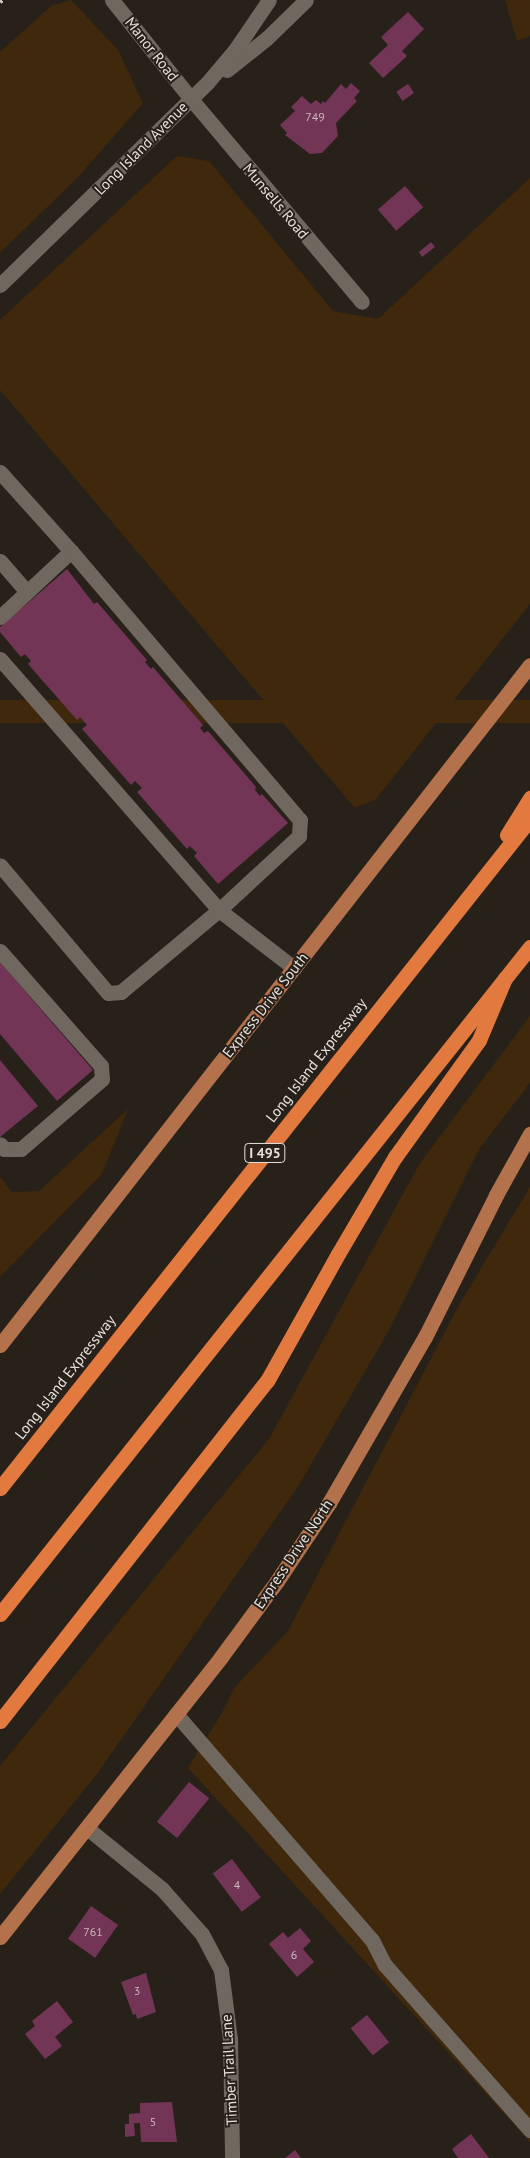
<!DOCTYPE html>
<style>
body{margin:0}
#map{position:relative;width:530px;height:2158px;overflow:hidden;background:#28211a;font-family:"PT Sans",sans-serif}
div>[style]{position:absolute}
.green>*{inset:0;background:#3f280b;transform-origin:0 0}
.building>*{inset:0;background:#723556;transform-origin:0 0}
.minor>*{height:15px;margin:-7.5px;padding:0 7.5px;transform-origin:7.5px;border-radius:7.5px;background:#70675f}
.major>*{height:15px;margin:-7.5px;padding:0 7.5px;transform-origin:7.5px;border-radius:7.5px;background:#b4724c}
.highway>*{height:15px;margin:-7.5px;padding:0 7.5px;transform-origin:7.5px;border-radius:7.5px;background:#e27a40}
.rail>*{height:4px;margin-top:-2px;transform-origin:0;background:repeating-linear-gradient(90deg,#cec9c4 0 2.5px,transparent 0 7.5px)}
span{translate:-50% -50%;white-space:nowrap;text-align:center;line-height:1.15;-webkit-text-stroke:4px #28211a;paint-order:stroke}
.number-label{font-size:12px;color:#c9b6ba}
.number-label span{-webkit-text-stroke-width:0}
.shield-label span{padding:1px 4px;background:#28211a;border:1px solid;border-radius:4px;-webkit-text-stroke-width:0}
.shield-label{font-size:14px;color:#e6e1dc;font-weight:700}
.street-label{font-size:15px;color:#e6e1dc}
</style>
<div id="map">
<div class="green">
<i style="clip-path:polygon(71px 0,118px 50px,143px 103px,79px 176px,0 253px,0 52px,51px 6px)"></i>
<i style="clip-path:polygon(505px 0,530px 0,530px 36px,517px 41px)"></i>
<i style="clip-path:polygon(177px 156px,209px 161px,333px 311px,378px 319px,530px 178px,530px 604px,376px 799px,355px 808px,0 390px,0 320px)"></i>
<i style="left:530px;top:700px;width:23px;height:868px;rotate:90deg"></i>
<i style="clip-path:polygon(530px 1016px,530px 1083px,479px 1149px,389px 1330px,299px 1485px,97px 1774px,0 1894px,0 1766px,269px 1439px,420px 1163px)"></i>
<i style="clip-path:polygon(128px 1109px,102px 1174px,0 1277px,0 1177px,12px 1192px,39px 1191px)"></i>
<i style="clip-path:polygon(530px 1187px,530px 2142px,188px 1768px,223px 1711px,235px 1687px,288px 1631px,459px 1305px)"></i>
</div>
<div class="building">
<i style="clip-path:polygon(408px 12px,424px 29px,402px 51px,407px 56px,383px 78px,369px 63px,388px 45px,381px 37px)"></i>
<i style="clip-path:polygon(351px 83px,360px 91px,354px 98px,357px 101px,336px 123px,338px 136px,322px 153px,310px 154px,285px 135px,287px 133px,280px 125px,295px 111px,291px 107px,302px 96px,311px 104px,316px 100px,321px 104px,323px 101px,325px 103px,341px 84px,346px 89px)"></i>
<i style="left:408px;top:84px;width:11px;height:14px;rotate:56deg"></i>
<i style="left:405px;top:186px;width:28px;height:36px;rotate:49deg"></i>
<i style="clip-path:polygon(431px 242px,435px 247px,422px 257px,419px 252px)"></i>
<i style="clip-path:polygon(67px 569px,94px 604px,97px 602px,147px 660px,145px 662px,151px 669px,153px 667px,203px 725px,200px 728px,204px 733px,208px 731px,256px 787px,255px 790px,260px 796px,262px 794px,288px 823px,218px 884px,194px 856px,197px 853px,190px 846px,187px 849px,137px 792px,142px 788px,135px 781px,131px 785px,82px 729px,87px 725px,80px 717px,77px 720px,28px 664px,31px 661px,25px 654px,21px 657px,0 632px,0 627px)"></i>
<i style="clip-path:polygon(0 962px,93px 1070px,57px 1101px,0 1034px)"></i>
<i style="clip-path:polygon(0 1060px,38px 1106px,0 1137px)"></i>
<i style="left:189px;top:1782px;width:26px;height:51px;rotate:39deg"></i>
<i style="left:232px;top:1859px;width:48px;height:24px;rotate:53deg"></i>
<i style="left:91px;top:1906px;width:33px;height:40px;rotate:35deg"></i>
<i style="clip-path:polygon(300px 1928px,311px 1941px,303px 1949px,314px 1962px,297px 1977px,269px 1944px,283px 1932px,288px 1938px)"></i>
<i style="clip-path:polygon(146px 1973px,156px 2012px,137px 2019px,136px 2014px,133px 2015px,121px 1982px)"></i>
<i style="clip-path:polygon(57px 2001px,73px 2022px,55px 2037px,62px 2046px,45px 2059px,25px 2034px,35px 2026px,32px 2021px)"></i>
<i style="left:367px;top:2015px;width:35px;height:21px;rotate:51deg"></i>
<i style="clip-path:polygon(172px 2102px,177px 2142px,141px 2142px,140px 2123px,134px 2123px,135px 2136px,125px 2137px,125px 2124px,129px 2124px,129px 2114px,140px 2113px,140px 2103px)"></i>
<i style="clip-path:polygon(471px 2134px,489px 2158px,458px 2158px,452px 2149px)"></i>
<i style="clip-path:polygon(295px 2150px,301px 2158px,285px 2158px)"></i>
</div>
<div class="minor">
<i style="left:112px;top:0;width:127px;rotate:51.4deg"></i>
<i style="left:191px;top:99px;width:265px;rotate:49.9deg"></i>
<i style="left:227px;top:70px;width:51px;rotate:-38.7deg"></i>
<i style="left:267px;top:38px;width:54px;rotate:-44.3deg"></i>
<i style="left:0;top:285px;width:289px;rotate:-44.3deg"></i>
<i style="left:207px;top:83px;width:43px;rotate:-49.7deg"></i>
<i style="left:235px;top:50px;width:60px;rotate:-55.8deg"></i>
<i style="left:0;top:472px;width:106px;rotate:48.1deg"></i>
<i style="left:0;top:561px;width:41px;rotate:48.9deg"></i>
<i style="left:0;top:617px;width:97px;rotate:-42.9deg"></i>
<i style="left:71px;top:551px;width:353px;rotate:49.6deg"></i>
<i style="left:300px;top:820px;width:16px;rotate:94deg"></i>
<i style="left:299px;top:836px;width:109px;rotate:137.2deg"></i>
<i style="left:219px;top:910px;width:128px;rotate:140.1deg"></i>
<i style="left:121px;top:992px;width:13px;rotate:176deg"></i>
<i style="left:108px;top:993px;width:167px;rotate:-130.2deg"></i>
<i style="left:0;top:659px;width:333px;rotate:48.9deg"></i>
<i style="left:219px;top:910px;width:95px;rotate:37.7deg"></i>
<i style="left:0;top:951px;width:153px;rotate:48.7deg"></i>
<i style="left:101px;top:1066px;width:13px;rotate:86deg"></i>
<i style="left:102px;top:1079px;width:107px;rotate:139.2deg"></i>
<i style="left:21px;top:1149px;width:17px;rotate:180deg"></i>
<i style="left:4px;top:1149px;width:6px;rotate:-129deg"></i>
<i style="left:176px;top:1714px;width:299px;rotate:49.1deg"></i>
<i style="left:372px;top:1940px;width:28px;rotate:63deg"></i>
<i style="left:385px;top:1965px;width:220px;rotate:48.7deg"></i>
<i style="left:87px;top:1828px;width:97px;rotate:39.1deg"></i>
<i style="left:162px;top:1889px;width:60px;rotate:48.4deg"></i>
<i style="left:202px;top:1934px;width:41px;rotate:62.2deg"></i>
<i style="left:221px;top:1970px;width:70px;rotate:82.6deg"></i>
<i style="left:230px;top:2039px;width:119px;rotate:89deg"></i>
</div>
<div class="major">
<i style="left:0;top:1345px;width:862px;rotate:-52.07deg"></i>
<i style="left:0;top:1937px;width:357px;rotate:-51.7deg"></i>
<i style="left:221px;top:1657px;width:94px;rotate:-53.6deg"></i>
<i style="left:277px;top:1581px;width:94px;rotate:-56.3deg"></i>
<i style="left:329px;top:1503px;width:192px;rotate:-60deg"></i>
<i style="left:425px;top:1337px;width:159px;rotate:-63.4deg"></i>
<i style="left:496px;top:1195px;width:70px;rotate:-60.9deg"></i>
</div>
<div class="highway">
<i style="left:507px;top:835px;width:44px;rotate:-58.1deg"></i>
<i style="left:0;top:1488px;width:853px;rotate:-51.61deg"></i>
<i style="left:0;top:1614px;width:852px;rotate:-51.53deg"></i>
<i style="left:0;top:1721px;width:432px;rotate:-51.9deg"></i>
<i style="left:267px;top:1381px;width:145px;rotate:-60.8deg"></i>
<i style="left:338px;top:1254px;width:113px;rotate:-59.6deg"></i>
<i style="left:395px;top:1157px;width:144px;rotate:-54.3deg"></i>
<i style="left:479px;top:1040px;width:67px;rotate:-67.2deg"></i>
</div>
<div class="rail">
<i style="left:0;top:2px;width:4px;rotate:-34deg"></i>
</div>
<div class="number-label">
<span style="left:315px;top:117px">749</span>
<span style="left:237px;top:1885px">4</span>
<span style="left:93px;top:1932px">761</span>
<span style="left:294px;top:1955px">6</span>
<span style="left:137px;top:1991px">3</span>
<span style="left:153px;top:2122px">5</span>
</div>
<div class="shield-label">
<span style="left:265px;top:1153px">I 495</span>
</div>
<div class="street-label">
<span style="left:152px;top:49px;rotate:52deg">Manor Road</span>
<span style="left:141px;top:148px;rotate:-45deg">Long Island Avenue</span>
<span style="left:276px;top:201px;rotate:50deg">Munsells Road</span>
<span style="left:265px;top:1005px;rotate:-52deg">Express Drive South</span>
<span style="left:316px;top:1060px;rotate:-52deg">Long Island Expressway</span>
<span style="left:65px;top:1377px;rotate:-52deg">Long Island Expressway</span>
<span style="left:293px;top:1554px;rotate:-56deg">Express Drive North</span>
<span style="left:229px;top:2070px;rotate:-93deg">Timber Trail Lane</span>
</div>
</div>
